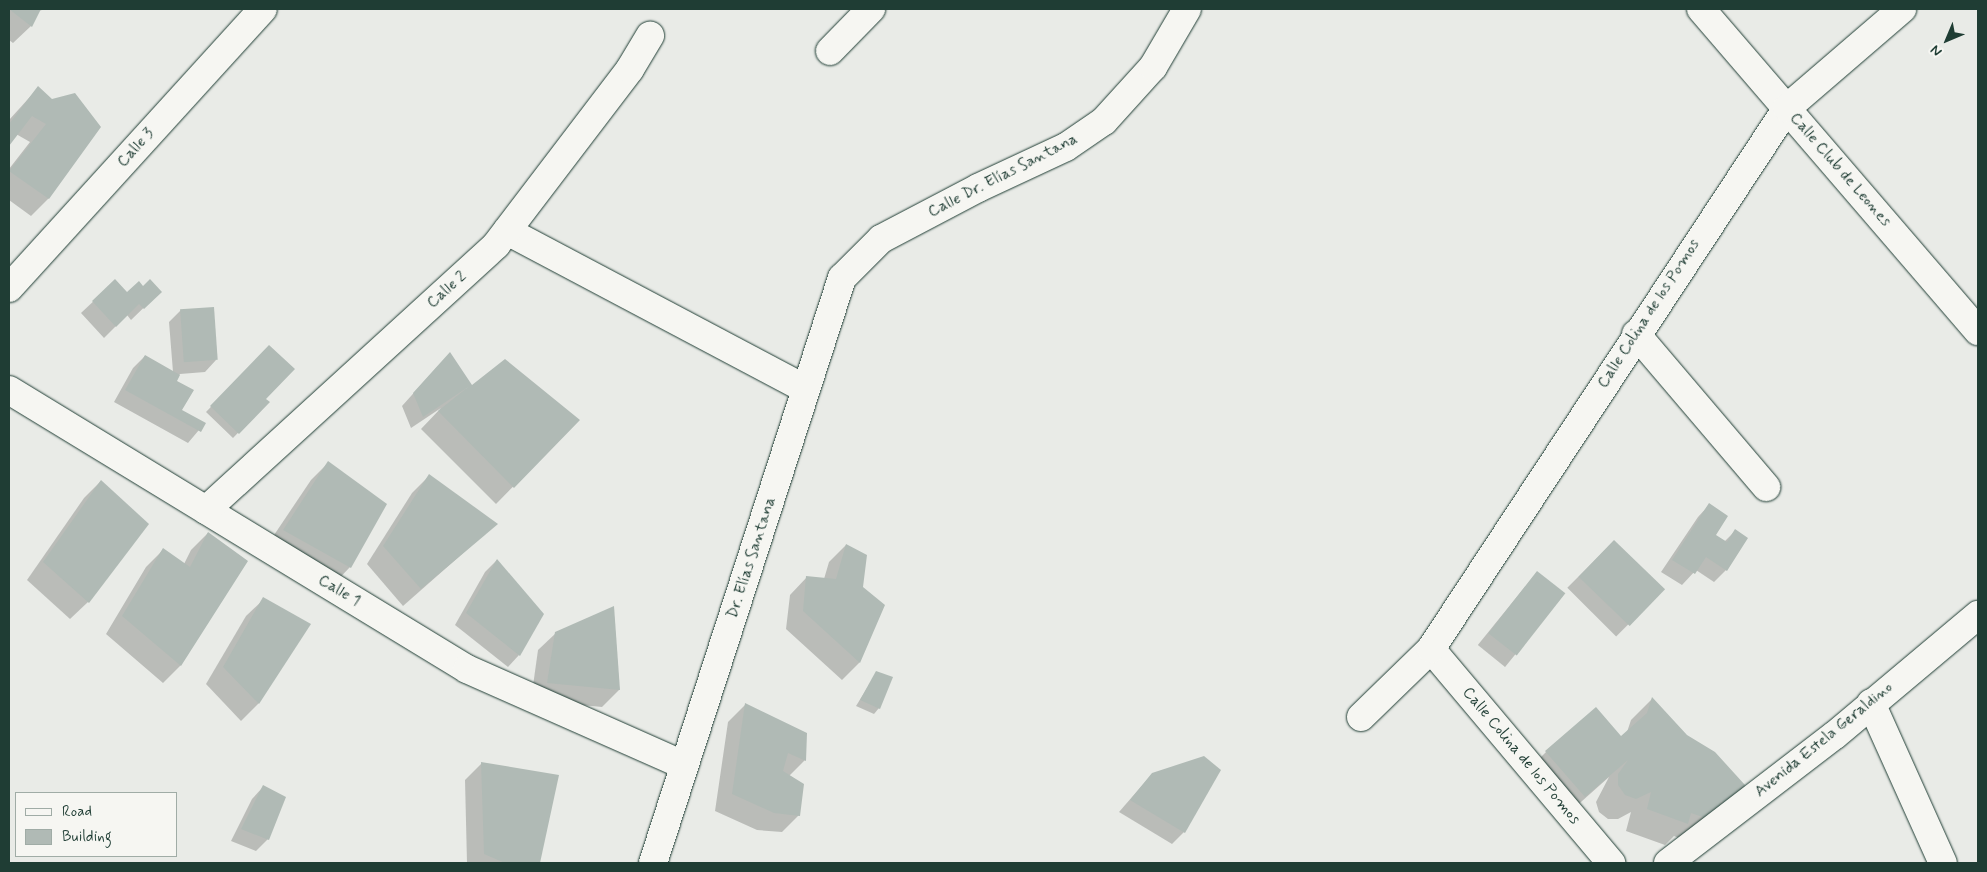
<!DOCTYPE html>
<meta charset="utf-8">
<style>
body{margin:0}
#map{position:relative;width:1987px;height:872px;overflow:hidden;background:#e9ebe7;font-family:Mynerve,sans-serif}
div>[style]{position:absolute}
.shadow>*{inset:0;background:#0003;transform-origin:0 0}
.building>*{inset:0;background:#b0bab5;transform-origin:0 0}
.roads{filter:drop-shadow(0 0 1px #1f3d34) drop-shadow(0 0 1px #1f3d34)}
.minor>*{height:28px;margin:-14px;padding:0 14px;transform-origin:14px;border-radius:14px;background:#f6f6f2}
span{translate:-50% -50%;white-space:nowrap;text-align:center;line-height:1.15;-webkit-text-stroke:4px #f6f6f2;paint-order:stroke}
.street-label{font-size:16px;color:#1f3d34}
.frame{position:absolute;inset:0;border:10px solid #1f3d34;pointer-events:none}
.legend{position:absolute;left:15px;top:792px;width:162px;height:65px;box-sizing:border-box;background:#f6f6f2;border:1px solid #a0aca6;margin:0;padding:6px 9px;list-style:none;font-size:15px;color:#1f3d34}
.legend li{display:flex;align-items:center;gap:10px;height:25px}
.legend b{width:25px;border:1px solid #a0aca6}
.north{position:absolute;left:1922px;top:15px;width:50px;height:50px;-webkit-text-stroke:4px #f6f6f2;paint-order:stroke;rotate:225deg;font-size:14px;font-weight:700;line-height:20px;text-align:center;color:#1f3d34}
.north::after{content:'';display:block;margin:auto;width:18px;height:22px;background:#1f3d34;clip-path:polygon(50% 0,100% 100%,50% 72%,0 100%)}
</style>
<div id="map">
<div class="shadow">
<i style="clip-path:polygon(9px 9px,46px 9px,38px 11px,31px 26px,13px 43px,9px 40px)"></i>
<i style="clip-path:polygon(38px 88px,52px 100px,100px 127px,48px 199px,31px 216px,9px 200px,9px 169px,30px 142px,16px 134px,9px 144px,9px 120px)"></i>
<i style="clip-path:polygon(115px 281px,127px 294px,143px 287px,160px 292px,131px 320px,127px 315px,104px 338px,81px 313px)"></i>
<i style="clip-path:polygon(181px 310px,216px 360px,205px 372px,180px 374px,175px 381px,181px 411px,204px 424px,188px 443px,114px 402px,133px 368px,145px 356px,173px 372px,169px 322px)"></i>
<i style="clip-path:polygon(258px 358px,264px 399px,268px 402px,233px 438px,206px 412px)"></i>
<i style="clip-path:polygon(438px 366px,470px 385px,466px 389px,578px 420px,496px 504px,421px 429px,441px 408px,411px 428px,402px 406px)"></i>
<i style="clip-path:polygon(328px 463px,350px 567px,333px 585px,266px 547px,311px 480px)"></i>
<i style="clip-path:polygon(429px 476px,496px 524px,403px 606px,367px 564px,412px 493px)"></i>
<i style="clip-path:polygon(101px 481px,147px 524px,88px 602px,70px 619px,27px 580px,84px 498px)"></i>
<i style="clip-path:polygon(1709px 505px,1714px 536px,1724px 542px,1735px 531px,1726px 570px,1714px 582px,1696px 570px,1682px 585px,1661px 572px,1698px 517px)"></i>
<i style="clip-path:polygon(208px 533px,247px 561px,180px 666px,163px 683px,106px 634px,146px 567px,163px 550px,184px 564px,191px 550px)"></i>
<i style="left:1614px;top:541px;width:69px;height:66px;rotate:45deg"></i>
<i style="clip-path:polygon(846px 545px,861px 588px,883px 606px,859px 663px,842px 680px,786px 629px,790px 595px,807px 577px,824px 579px,829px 562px)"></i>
<i style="clip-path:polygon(497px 560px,519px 655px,508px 667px,455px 625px,485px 572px)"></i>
<i style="left:1537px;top:572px;width:35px;height:94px;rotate:39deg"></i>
<i style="clip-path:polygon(264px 599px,309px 625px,258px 704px,241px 721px,206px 684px,246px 616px)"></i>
<i style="clip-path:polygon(613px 608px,619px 690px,602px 707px,531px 700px,538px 650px,556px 633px)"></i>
<i style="clip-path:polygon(877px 672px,879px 708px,874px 714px,856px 706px)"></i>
<i style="clip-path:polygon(1652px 699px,1686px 736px,1744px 785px,1691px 843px,1674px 836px,1665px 845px,1626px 831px,1631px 812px,1618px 819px,1608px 819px,1599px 812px,1596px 802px,1609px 777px,1563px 818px,1524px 774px,1546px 752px,1621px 738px,1627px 732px,1631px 720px)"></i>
<i style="clip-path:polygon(745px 705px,806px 734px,805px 760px,789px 776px,799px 815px,782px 832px,757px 830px,715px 811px,728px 722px)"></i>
<i style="clip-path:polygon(482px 763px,558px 776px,539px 863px,467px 863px,465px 780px)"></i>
<i style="clip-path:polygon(1152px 774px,1184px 832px,1172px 844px,1119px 812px)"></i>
<i style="clip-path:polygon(263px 787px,268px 839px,256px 851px,231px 841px,252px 799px)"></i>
</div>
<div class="building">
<i style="clip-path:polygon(9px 9px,41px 9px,32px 27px)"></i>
<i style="clip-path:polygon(38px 86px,52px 99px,75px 93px,101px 127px,49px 199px,9px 171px,46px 124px,32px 116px,9px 146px,9px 124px)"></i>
<i style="clip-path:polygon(115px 279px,127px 292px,139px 281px,143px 286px,150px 279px,162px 292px,144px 309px,139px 304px,116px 327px,92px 301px)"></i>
<i style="left:214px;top:307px;width:53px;height:34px;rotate:86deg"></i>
<i style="clip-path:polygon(269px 345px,295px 369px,266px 399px,270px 402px,239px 434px,210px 406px)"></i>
<i style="clip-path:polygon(450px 352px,472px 385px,505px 359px,580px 420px,514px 488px,438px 411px,468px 387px,423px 417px,413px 393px)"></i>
<i style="clip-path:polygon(145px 355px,180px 375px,177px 381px,194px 390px,182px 410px,206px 423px,201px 432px,125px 390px)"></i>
<i style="clip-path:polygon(328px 461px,387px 504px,351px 568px,283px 530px)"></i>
<i style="clip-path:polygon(429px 474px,498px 524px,421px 589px,383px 546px)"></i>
<i style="clip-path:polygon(101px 480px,149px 524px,89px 603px,43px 562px)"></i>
<i style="clip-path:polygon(1709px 503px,1728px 516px,1716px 535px,1727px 542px,1735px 529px,1748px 538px,1727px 571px,1706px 557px,1695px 574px,1672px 560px)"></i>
<i style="clip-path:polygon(208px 532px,248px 561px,181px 666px,122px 616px,163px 548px,190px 567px)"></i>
<i style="left:1614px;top:540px;width:71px;height:51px;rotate:44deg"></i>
<i style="clip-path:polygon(846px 544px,867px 555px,863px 587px,885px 605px,860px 663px,803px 611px,806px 576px,836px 579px)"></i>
<i style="clip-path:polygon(497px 559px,544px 614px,520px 656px,466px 613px)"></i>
<i style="left:1537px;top:571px;width:36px;height:79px;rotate:38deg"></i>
<i style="clip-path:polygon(263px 597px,311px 624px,259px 704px,223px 667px)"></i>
<i style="clip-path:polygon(614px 606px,620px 690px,547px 683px,555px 632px)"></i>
<i style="clip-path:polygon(876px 671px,893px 677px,880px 709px,860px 700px)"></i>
<i style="clip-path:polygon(1652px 697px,1687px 735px,1715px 752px,1745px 785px,1738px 807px,1721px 801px,1714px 821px,1691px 813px,1688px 824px,1647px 809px,1651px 792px,1636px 799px,1625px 795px,1618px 785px,1618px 774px,1628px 760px,1585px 797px,1545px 751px,1596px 707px,1621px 736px,1647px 713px)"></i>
<i style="clip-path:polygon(745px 703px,807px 733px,806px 761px,788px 753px,783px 771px,804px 784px,800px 816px,774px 813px,732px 794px)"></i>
<i style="clip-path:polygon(1204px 756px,1221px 770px,1185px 833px,1130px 800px,1152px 773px)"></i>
<i style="clip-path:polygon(481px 762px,559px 775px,540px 863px,505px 863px,484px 854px)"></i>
<i style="clip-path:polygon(263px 785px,286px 797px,269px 840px,241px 829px)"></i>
</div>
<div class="roads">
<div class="minor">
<i style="left:1701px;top:9px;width:425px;rotate:49.3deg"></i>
<i style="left:830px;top:51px;width:59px;rotate:-45.7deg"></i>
<i style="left:507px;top:231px;width:338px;rotate:27.9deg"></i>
<i style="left:9px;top:288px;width:377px;rotate:-47.7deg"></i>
<i style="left:1636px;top:334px;width:201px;rotate:49.6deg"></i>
<i style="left:9px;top:390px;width:536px;rotate:31.35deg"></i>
<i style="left:467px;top:669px;width:237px;rotate:23.9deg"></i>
<i style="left:206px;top:510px;width:393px;rotate:-42.4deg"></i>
<i style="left:496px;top:245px;width:221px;rotate:-52.7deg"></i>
<i style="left:630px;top:69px;width:39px;rotate:-59deg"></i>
<i style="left:1431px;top:649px;width:280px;rotate:49.9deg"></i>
<i style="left:1871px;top:703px;width:175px;rotate:65.8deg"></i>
<i style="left:1361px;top:717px;width:98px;rotate:-44.2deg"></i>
<i style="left:1431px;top:649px;width:648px;rotate:-56.65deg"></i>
<i style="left:1787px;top:108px;width:152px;rotate:-40.7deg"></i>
<i style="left:653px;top:863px;width:615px;rotate:-72.1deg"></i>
<i style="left:842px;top:278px;width:55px;rotate:-45deg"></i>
<i style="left:881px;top:239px;width:110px;rotate:-27.7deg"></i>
<i style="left:978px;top:188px;width:97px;rotate:-25deg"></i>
<i style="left:1066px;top:147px;width:46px;rotate:-34.4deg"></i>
<i style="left:1104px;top:121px;width:73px;rotate:-47.8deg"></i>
<i style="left:1153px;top:67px;width:67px;rotate:-59.6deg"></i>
<i style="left:1668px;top:863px;width:210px;rotate:-37.5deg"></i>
<i style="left:1835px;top:735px;width:187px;rotate:-40deg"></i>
</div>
</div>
<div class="street-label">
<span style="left:136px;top:148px;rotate:-48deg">Calle 3</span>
<span style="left:1840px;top:170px;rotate:49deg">Calle Club de Leones</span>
<span style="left:1003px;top:176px;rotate:-27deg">Calle Dr. Elías Santana</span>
<span style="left:447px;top:290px;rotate:-42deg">Calle 2</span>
<span style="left:1649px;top:314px;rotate:-57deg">Calle Colina de los Pomos</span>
<span style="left:752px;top:558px;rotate:-72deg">Dr. Elías Santana</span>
<span style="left:339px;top:591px;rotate:31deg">Calle 1</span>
<span style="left:1824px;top:740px;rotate:-39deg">Avenida Estela Geraldino</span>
<span style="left:1521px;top:756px;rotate:50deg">Calle Colina de los Pomos</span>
</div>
<div class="frame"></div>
<ul class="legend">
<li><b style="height:6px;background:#f6f6f2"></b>Road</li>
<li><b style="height:14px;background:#b0bab5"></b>Building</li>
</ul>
<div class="north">N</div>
</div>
